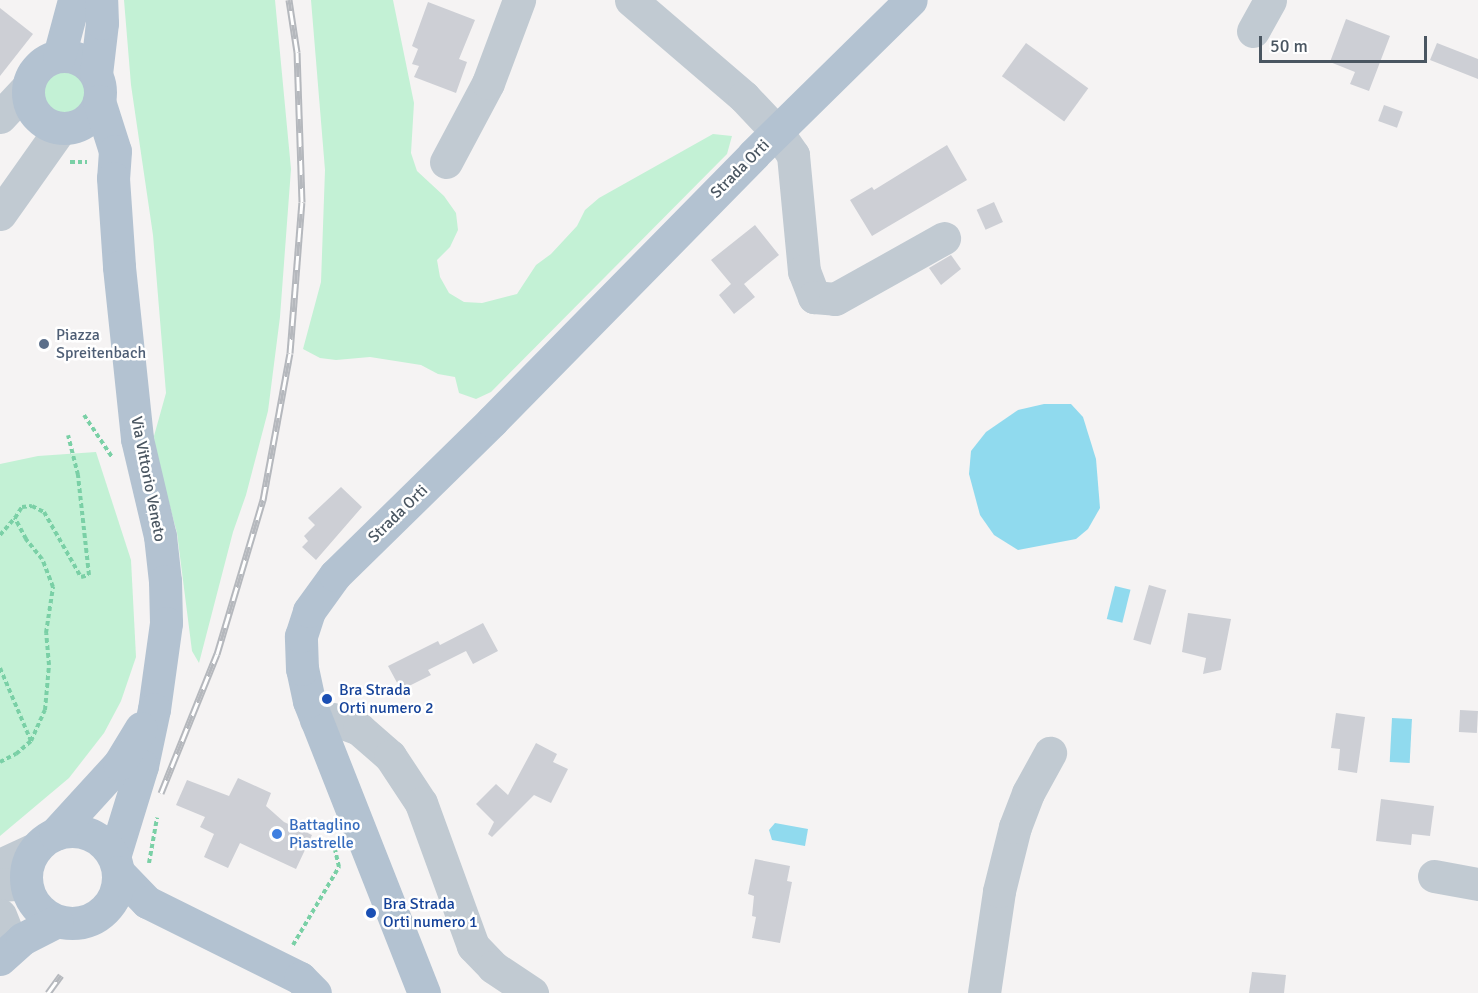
<!DOCTYPE html>
<style>
body{margin:0}
#map{position:relative;width:1478px;height:993px;overflow:hidden;background:#f5f3f3;font-family:Signika,sans-serif}
div>[style]{position:absolute}
.green>*{inset:0;background:#c3f1d5}
.round{border-radius:50%}
.water>*{inset:0;background:#90daee;transform-origin:0 0}
.building>*{inset:0;background:#cdcfd5;transform-origin:0 0}
.path>*{height:4px;margin-top:-2px;transform-origin:0;background:repeating-linear-gradient(90deg,#7ad0a6 0 4.5px,transparent 0 7.5px)}
.minor>*{height:33px;margin:-16.5px;padding:0 16.5px;transform-origin:16.5px;border-radius:16.5px;background:#c1cad2}
.major>*{height:33px;margin:-16.5px;padding:0 16.5px;transform-origin:16.5px;border-radius:16.5px;background:#b3c2d1}
.major>.ring{margin:-16.5px;padding:0;box-sizing:content-box;background:none;border:33px solid #b3c2d1;border-radius:50%}
.rail>*{height:7px;margin-top:-3.5px;transform-origin:0;background:repeating-linear-gradient(90deg,#fff 0 14px,#b5b8bd 0 28px);box-sizing:border-box;border-block:2px solid #b5b8bd}
.dots>*{width:16px;height:16px;translate:-50% -50%;box-sizing:border-box;border:3px solid #fff;border-radius:50%}
span{translate:-50% -50%;white-space:nowrap;text-align:center;line-height:1.15;-webkit-text-stroke:5px #fff;paint-order:stroke}
.street-label{font-size:16px;color:#4a5661}
.service-label{font-size:16px;color:#4e5e75}
.left{translate:0 -50%;text-align:left}
.transit-label{font-size:16px;color:#164399}
.shop-label{font-size:16px;color:#366cbe}
.scale{position:absolute;left:1259px;top:36px;width:168px;height:27px;box-sizing:border-box;border:3px solid #4a5661;border-top:0;padding-left:8px;font-size:18px;line-height:21px;white-space:nowrap;color:#4a5661;-webkit-text-stroke:4px #fff;paint-order:stroke}
</style>
<div id="map">
<div class="green">
<i style="clip-path:polygon(124px 0,275px 0,291px 169px,280px 317px,268px 411px,246px 495px,233px 532px,199px 663px,192px 651px,177px 533px,155px 451px,154px 436px,166px 393px,153px 235px,131px 85px)"></i>
<i style="clip-path:polygon(311px 0,393px 0,414px 103px,411px 153px,417px 171px,444px 196px,456px 213px,458px 230px,450px 247px,437px 260px,440px 277px,449px 293px,464px 302px,482px 303px,517px 294px,536px 265px,551px 254px,577px 226px,585px 210px,599px 198px,713px 134px,732px 136px,727px 154px,491px 392px,476px 399px,459px 393px,455px 377px,438px 374px,421px 365px,370px 357px,336px 360px,320px 358px,303px 349px,321px 282px,325px 170px)"></i>
<i class="round" style="left:43px;top:71px;width:42px;height:42px"></i>
<i style="clip-path:polygon(96px 452px,131px 560px,136px 657px,121px 701px,104px 733px,69px 778px,0 836px,0 464px,38px 456px)"></i>
</div>
<div class="water">
<i style="clip-path:polygon(1044px 404px,1071px 404px,1083px 417px,1096px 459px,1100px 508px,1088px 529px,1076px 539px,1018px 550px,994px 535px,980px 515px,969px 474px,971px 451px,986px 432px,1018px 410px)"></i>
<i style="left:1115px;top:586px;width:16px;height:34px;rotate:14deg"></i>
<i style="left:1392px;top:718px;width:20px;height:44px;rotate:3deg"></i>
<i style="clip-path:polygon(775px 823px,808px 829px,805px 846px,772px 840px,769px 830px)"></i>
</div>
<div class="building">
<i style="clip-path:polygon(428px 2px,475px 20px,459px 59px,467px 62px,456px 93px,414px 77px,419px 66px,412px 64px,418px 49px,412px 46px)"></i>
<i style="clip-path:polygon(0 8px,33px 34px,0 76px)"></i>
<i style="clip-path:polygon(1346px 19px,1390px 36px,1369px 91px,1350px 84px,1355px 72px,1330px 62px)"></i>
<i style="left:1026px;top:43px;width:77px;height:41px;rotate:36deg"></i>
<i style="clip-path:polygon(1437px 43px,1478px 59px,1478px 79px,1430px 60px)"></i>
<i style="left:1384px;top:105px;width:20px;height:17px;rotate:20deg"></i>
<i style="clip-path:polygon(947px 145px,967px 180px,872px 236px,850px 200px,872px 187px,874px 190px)"></i>
<i style="left:994px;top:202px;width:22px;height:19px;rotate:66deg"></i>
<i style="clip-path:polygon(755px 225px,779px 255px,744px 284px,755px 297px,734px 314px,719px 295px,731px 284px,711px 260px)"></i>
<i style="clip-path:polygon(951px 255px,961px 269px,941px 285px,929px 268px)"></i>
<i style="clip-path:polygon(341px 487px,362px 507px,316px 560px,302px 547px,308px 541px,304px 536px,315px 525px,308px 518px)"></i>
<i style="left:1149px;top:585px;width:18px;height:57px;rotate:16deg"></i>
<i style="clip-path:polygon(1188px 613px,1231px 619px,1221px 670px,1203px 674px,1206px 658px,1182px 652px)"></i>
<i style="clip-path:polygon(483px 623px,498px 651px,473px 664px,466px 651px,428px 670px,431px 675px,401px 690px,388px 666px,438px 641px,440px 645px)"></i>
<i style="left:1460px;top:710px;width:18px;height:22px;rotate:3deg"></i>
<i style="clip-path:polygon(1336px 713px,1365px 717px,1357px 773px,1338px 770px,1340px 749px,1331px 748px)"></i>
<i style="clip-path:polygon(536px 743px,557px 754px,553px 762px,568px 769px,551px 803px,534px 795px,492px 837px,488px 834px,494px 822px,476px 804px,496px 784px,508px 795px)"></i>
<i style="clip-path:polygon(238px 778px,271px 793px,266px 806px,284px 822px,312px 835px,296px 869px,240px 843px,228px 868px,204px 857px,214px 834px,200px 827px,205px 817px,176px 805px,187px 780px,229px 796px)"></i>
<i style="clip-path:polygon(1381px 799px,1434px 806px,1430px 836px,1412px 834px,1411px 845px,1376px 841px)"></i>
<i style="clip-path:polygon(755px 859px,790px 866px,787px 881px,792px 882px,780px 943px,752px 938px,756px 917px,752px 916px,754px 896px,748px 894px)"></i>
<i style="clip-path:polygon(1252px 972px,1286px 975px,1284px 993px,1249px 993px)"></i>
</div>
<div class="path">
<i style="left:70px;top:162px;width:17px"></i>
<i style="left:84px;top:415px;width:50px;rotate:56.3deg"></i>
<i style="left:0;top:535px;width:23px;rotate:-49deg"></i>
<i style="left:0;top:668px;width:79px;rotate:67deg"></i>
<i style="left:0;top:762px;width:18px;rotate:-27deg"></i>
<i style="left:16px;top:754px;width:20px;rotate:-41deg"></i>
<i style="left:31px;top:741px;width:34px;rotate:-66deg"></i>
<i style="left:45px;top:710px;width:45px;rotate:-84.9deg"></i>
<i style="left:49px;top:665px;width:32px;rotate:-95deg"></i>
<i style="left:46px;top:633px;width:47px;rotate:-81.3deg"></i>
<i style="left:53px;top:587px;width:30px;rotate:-111deg"></i>
<i style="left:42px;top:559px;width:26px;rotate:-129deg"></i>
<i style="left:26px;top:539px;width:24px;rotate:-118deg"></i>
<i style="left:15px;top:518px;width:13px;rotate:-58deg"></i>
<i style="left:22px;top:507px;width:10px;rotate:-6deg"></i>
<i style="left:32px;top:506px;width:13px;rotate:27deg"></i>
<i style="left:44px;top:512px;width:75px;rotate:60.4deg"></i>
<i style="left:81px;top:577px;width:8px;rotate:-14deg"></i>
<i style="left:89px;top:575px;width:101px;rotate:-96.3deg"></i>
<i style="left:78px;top:475px;width:41px;rotate:-104deg"></i>
<i style="left:149px;top:863px;width:46px;rotate:-79.9deg"></i>
<i style="left:293px;top:945px;width:91px;rotate:-59.5deg"></i>
<i style="left:339px;top:867px;width:22px;rotate:-103deg"></i>
</div>
<div class="minor">
<i style="left:631px;top:0;width:149px;rotate:40.6deg"></i>
<i style="left:744px;top:97px;width:48px;rotate:46.7deg"></i>
<i style="left:777px;top:132px;width:28px;rotate:55deg"></i>
<i style="left:793px;top:155px;width:117px;rotate:84.6deg"></i>
<i style="left:804px;top:271px;width:28px;rotate:69deg"></i>
<i style="left:814px;top:297px;width:21px;rotate:5deg"></i>
<i style="left:835px;top:299px;width:125px;rotate:-29.2deg"></i>
<i style="left:1253px;top:31px;width:35px;rotate:-61deg"></i>
<i style="left:0;top:117px;width:41px;rotate:-47deg"></i>
<i style="left:446px;top:162px;width:89px;rotate:-62deg"></i>
<i style="left:488px;top:83px;width:89px;rotate:-69.5deg"></i>
<i style="left:0;top:214px;width:105px;rotate:-54.7deg"></i>
<i style="left:316px;top:720px;width:16px;rotate:-4deg"></i>
<i style="left:332px;top:719px;width:29px;rotate:20deg"></i>
<i style="left:359px;top:729px;width:41px;rotate:41.1deg"></i>
<i style="left:390px;top:756px;width:56px;rotate:56.6deg"></i>
<i style="left:421px;top:803px;width:152px;rotate:70deg"></i>
<i style="left:473px;top:946px;width:29px;rotate:46deg"></i>
<i style="left:493px;top:967px;width:47px;rotate:33.7deg"></i>
<i style="left:0;top:865px;width:40px;rotate:-25deg"></i>
<i style="left:1434px;top:876px;width:45px;rotate:10.3deg"></i>
<i style="left:0;top:885px;width:26px;rotate:-4deg"></i>
<i style="left:0;top:915px;width:16px;rotate:68deg"></i>
<i style="left:984px;top:993px;width:103px;rotate:-81.6deg"></i>
<i style="left:999px;top:891px;width:66px;rotate:-76deg"></i>
<i style="left:1015px;top:827px;width:36px;rotate:-69deg"></i>
<i style="left:1028px;top:793px;width:46px;rotate:-61.2deg"></i>
</div>
<div class="major">
<i class="ring" style="left:28px;top:56px;width:39px;height:39px"></i>
<i style="left:59px;top:56px;width:58px;rotate:-75deg"></i>
<i style="left:96px;top:74px;width:51px;rotate:-83.3deg"></i>
<i style="left:102px;top:23px;width:23px;rotate:-92deg"></i>
<i style="left:99px;top:101px;width:52px;rotate:72.3deg"></i>
<i style="left:115px;top:151px;width:27px;rotate:94deg"></i>
<i style="left:113px;top:178px;width:89px;rotate:86.1deg"></i>
<i style="left:119px;top:267px;width:173px;rotate:84deg"></i>
<i style="left:137px;top:439px;width:100px;rotate:76.7deg"></i>
<i style="left:160px;top:536px;width:45px;rotate:83.7deg"></i>
<i style="left:165px;top:581px;width:42px;rotate:88.6deg"></i>
<i style="left:166px;top:623px;width:87px;rotate:97.9deg"></i>
<i style="left:154px;top:709px;width:58px;rotate:101.9deg"></i>
<i style="left:142px;top:766px;width:95px;rotate:107.1deg"></i>
<i class="ring" style="left:26px;top:831px;width:59px;height:59px"></i>
<i style="left:55px;top:834px;width:95px;rotate:-47.6deg"></i>
<i style="left:119px;top:764px;width:42px;rotate:-58.6deg"></i>
<i style="left:118px;top:872px;width:42px;rotate:46deg"></i>
<i style="left:147px;top:902px;width:171px;rotate:26.4deg"></i>
<i style="left:300px;top:978px;width:21px;rotate:45deg"></i>
<i style="left:0;top:959px;width:30px;rotate:-42deg"></i>
<i style="left:22px;top:939px;width:39px;rotate:-27deg"></i>
<i style="left:424px;top:993px;width:314px;rotate:-111.5deg"></i>
<i style="left:309px;top:701px;width:33px;rotate:-102deg"></i>
<i style="left:302px;top:669px;width:33px;rotate:-92deg"></i>
<i style="left:301px;top:636px;width:26px;rotate:-72deg"></i>
<i style="left:309px;top:611px;width:44px;rotate:-54.2deg"></i>
<i style="left:335px;top:575px;width:220px;rotate:-44.4deg"></i>
<i style="left:492px;top:421px;width:373px;rotate:-45.5deg"></i>
<i style="left:753px;top:155px;width:221px;rotate:-44.5deg"></i>
</div>
<div class="rail">
<i style="left:161px;top:793px;width:150px;rotate:-68.1deg"></i>
<i style="left:217px;top:654px;width:161px;rotate:-73.4deg"></i>
<i style="left:263px;top:500px;width:149px;rotate:-79.6deg"></i>
<i style="left:290px;top:353px;width:151px;rotate:-85.5deg"></i>
<i style="left:302px;top:202px;width:150px;rotate:-91.9deg"></i>
<i style="left:297px;top:52px;width:53px;rotate:-98.7deg"></i>
<i style="left:48px;top:993px;width:22px;rotate:-54deg"></i>
</div>
<div class="dots">
<i style="left:44px;top:344px;background:#5c6f8a"></i>
<i style="left:327px;top:699px;background:#1a4fb4"></i>
<i style="left:277px;top:834px;background:#3f7fe0"></i>
<i style="left:371px;top:913px;background:#1a4fb4"></i>
</div>
<div class="street-label">
<span style="left:740px;top:169px;rotate:-45deg">Strada Orti</span>
<span style="left:148px;top:479px;rotate:79deg">Via Vittorio Veneto</span>
<span style="left:398px;top:514px;rotate:-44deg">Strada Orti</span>
</div>
<div class="service-label">
<span class="left" style="left:56px;top:344px">Piazza<br>Spreitenbach</span>
</div>
<div class="transit-label">
<span class="left" style="left:339px;top:699px">Bra Strada<br>Orti numero 2</span>
<span class="left" style="left:383px;top:913px">Bra Strada<br>Orti numero 1</span>
</div>
<div class="shop-label">
<span class="left" style="left:289px;top:834px">Battaglino<br>Piastrelle</span>
</div>
<div class="scale">50 m</div>
</div>
